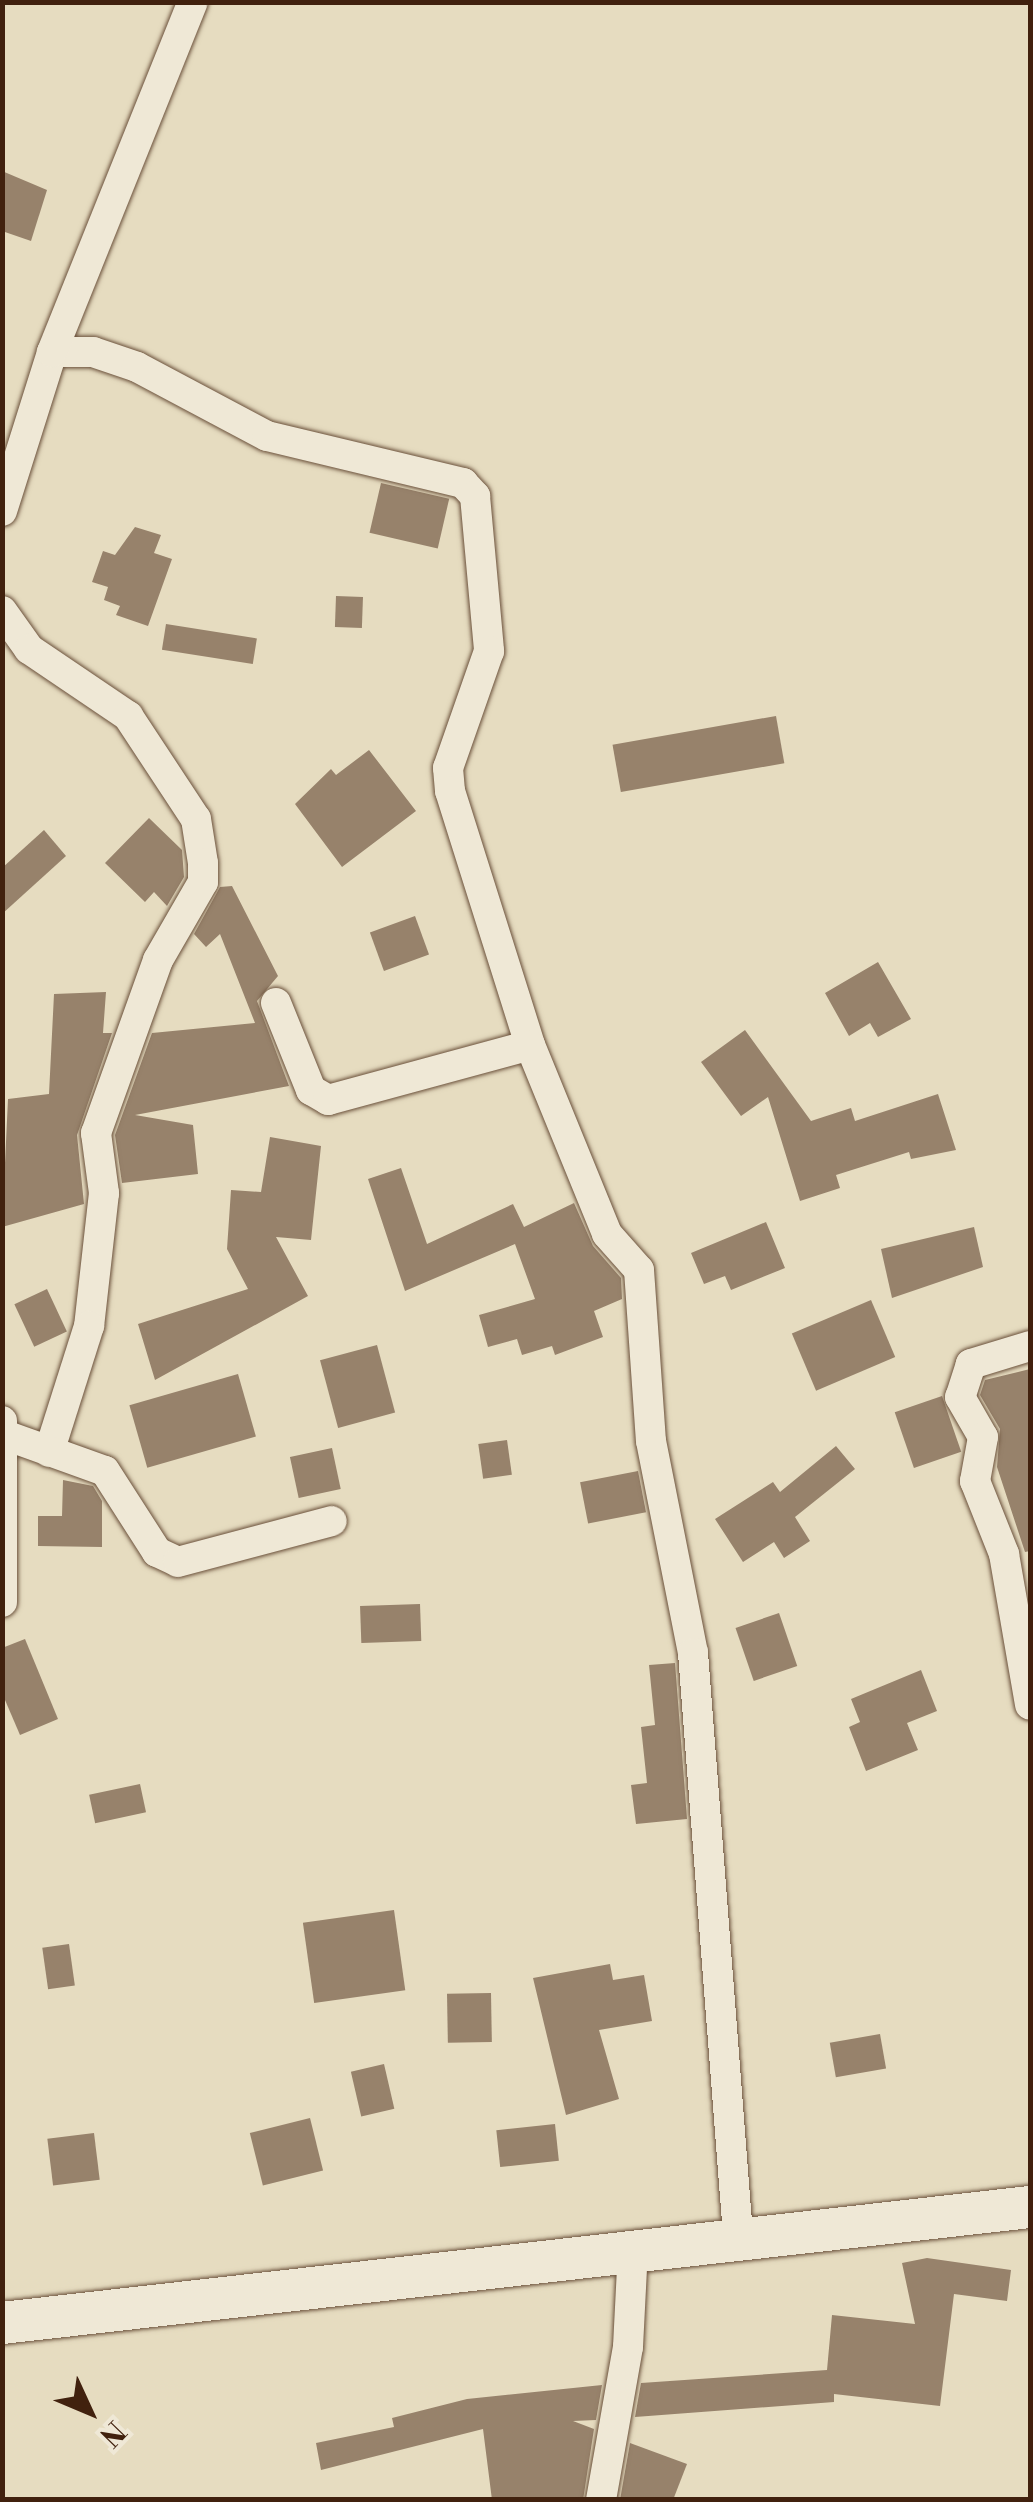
<!DOCTYPE html>
<style>
body{margin:0}
#map{position:relative;width:1033px;height:2502px;overflow:hidden;background:#e6dcc0;font-family:"Libre Bodoni",serif}
div>[style]{position:absolute}
.building>*{inset:0;background:#97826b;transform-origin:0 0}
.roads{filter:drop-shadow(0 0 2px #6a503a) drop-shadow(0 0 2px #6a503a)}
.minor>*{height:30px;margin:-15px;padding:0 15px;transform-origin:15px;border-radius:15px;background:#efe8d6}
.secondary>*{height:42px;margin:-21px;padding:0 21px;transform-origin:21px;border-radius:21px;background:#efe8d6}
span{translate:-50% -50%;white-space:nowrap;text-align:center;line-height:1.15;-webkit-text-stroke:9px #efe8d6;paint-order:stroke}
.frame{position:absolute;inset:0;border:5px solid #41210e;pointer-events:none}
.north{position:absolute;left:40px;top:2362px;width:100px;height:100px;-webkit-text-stroke:8px #efe8d6;paint-order:stroke;rotate:134deg;font-size:28px;font-weight:700;line-height:40px;text-align:center;color:#41210e}
.north::after{content:'';display:block;margin:auto;width:35px;height:45px;background:#41210e;clip-path:polygon(50% 0,100% 100%,50% 72%,0 100%)}
</style>
<div id="map">
<div class="building">
<i style="clip-path:polygon(2px 171px,47px 190px,31px 241px,2px 231px)"></i>
<i style="left:381px;top:483px;width:70px;height:51px;rotate:13deg"></i>
<i style="clip-path:polygon(135px 527px,161px 535px,154px 553px,172px 559px,148px 626px,116px 615px,120px 606px,104px 600px,108px 587px,92px 582px,103px 551px,115px 555px)"></i>
<i style="left:336px;top:596px;width:27px;height:31px;rotate:2deg"></i>
<i style="left:166px;top:624px;width:92px;height:26px;rotate:9deg"></i>
<i style="left:776px;top:716px;width:48px;height:166px;rotate:80deg"></i>
<i style="clip-path:polygon(369px 750px,416px 811px,342px 867px,295px 804px,331px 769px,336px 775px)"></i>
<i style="clip-path:polygon(149px 818px,182px 850px,184px 877px,167px 906px,154px 892px,145px 902px,105px 863px)"></i>
<i style="clip-path:polygon(44px 830px,66px 856px,2px 914px,2px 868px)"></i>
<i style="clip-path:polygon(232px 886px,278px 976px,257px 1001px,289px 1086px,135px 1115px,193px 1125px,198px 1174px,122px 1183px,115px 1135px,152px 1033px,255px 1023px,220px 934px,206px 947px,194px 934px,220px 887px)"></i>
<i style="left:415px;top:916px;width:41px;height:48px;rotate:70deg"></i>
<i style="clip-path:polygon(878px 962px,911px 1019px,878px 1037px,870px 1023px,849px 1036px,825px 993px)"></i>
<i style="clip-path:polygon(106px 992px,103px 1033px,112px 1033px,77px 1135px,84px 1204px,2px 1227px,8px 1099px,49px 1094px,54px 994px)"></i>
<i style="clip-path:polygon(745px 1030px,811px 1121px,851px 1108px,855px 1121px,938px 1094px,956px 1150px,911px 1159px,909px 1152px,836px 1175px,840px 1188px,800px 1201px,768px 1097px,741px 1116px,701px 1062px)"></i>
<i style="clip-path:polygon(270px 1137px,321px 1146px,311px 1240px,276px 1237px,308px 1296px,155px 1380px,138px 1324px,248px 1289px,227px 1249px,231px 1190px,261px 1192px)"></i>
<i style="clip-path:polygon(401px 1168px,427px 1244px,513px 1204px,524px 1227px,574px 1203px,593px 1246px,621px 1278px,622px 1299px,594px 1311px,603px 1337px,555px 1355px,552px 1346px,522px 1355px,517px 1339px,488px 1347px,479px 1315px,535px 1299px,515px 1244px,405px 1291px,368px 1179px)"></i>
<i style="clip-path:polygon(766px 1222px,785px 1268px,731px 1290px,725px 1276px,704px 1284px,691px 1253px)"></i>
<i style="clip-path:polygon(974px 1227px,983px 1267px,892px 1298px,881px 1249px)"></i>
<i style="left:47px;top:1289px;width:47px;height:36px;rotate:65deg"></i>
<i style="left:871px;top:1300px;width:62px;height:86px;rotate:67deg"></i>
<i style="left:377px;top:1345px;width:70px;height:59px;rotate:75deg"></i>
<i style="clip-path:polygon(1030px 1369px,1030px 1551px,1025px 1552px,997px 1467px,1000px 1429px,980px 1395px,985px 1380px)"></i>
<i style="left:238px;top:1374px;width:65px;height:113px;rotate:74deg"></i>
<i style="left:942px;top:1396px;width:59px;height:50px;rotate:71deg"></i>
<i style="left:507px;top:1440px;width:35px;height:29px;rotate:82deg"></i>
<i style="clip-path:polygon(836px 1446px,855px 1469px,795px 1517px,810px 1541px,784px 1558px,774px 1542px,743px 1562px,715px 1519px,773px 1482px,780px 1492px)"></i>
<i style="left:332px;top:1448px;width:42px;height:43px;rotate:78deg"></i>
<i style="left:638px;top:1471px;width:42px;height:59px;rotate:79deg"></i>
<i style="clip-path:polygon(63px 1480px,93px 1486px,102px 1501px,102px 1547px,38px 1546px,38px 1516px,62px 1516px)"></i>
<i style="left:420px;top:1604px;width:37px;height:60px;rotate:88deg"></i>
<i style="left:779px;top:1613px;width:56px;height:46px;rotate:71deg"></i>
<i style="clip-path:polygon(25px 1639px,58px 1719px,20px 1735px,2px 1693px,2px 1648px)"></i>
<i style="clip-path:polygon(675px 1663px,687px 1819px,636px 1824px,631px 1785px,647px 1783px,641px 1727px,655px 1725px,649px 1665px)"></i>
<i style="clip-path:polygon(921px 1670px,937px 1711px,907px 1723px,918px 1750px,866px 1771px,849px 1727px,860px 1722px,851px 1699px)"></i>
<i style="left:140px;top:1784px;width:29px;height:52px;rotate:78deg"></i>
<i style="left:394px;top:1910px;width:81px;height:92px;rotate:82deg"></i>
<i style="left:69px;top:1944px;width:42px;height:27px;rotate:82deg"></i>
<i style="clip-path:polygon(610px 1964px,613px 1980px,644px 1975px,652px 2021px,599px 2030px,619px 2099px,566px 2115px,533px 1978px)"></i>
<i style="left:491px;top:1993px;width:49px;height:44px;rotate:89deg"></i>
<i style="left:880px;top:2034px;width:35px;height:51px;rotate:80deg"></i>
<i style="left:384px;top:2064px;width:46px;height:34px;rotate:77deg"></i>
<i style="left:310px;top:2118px;width:54px;height:62px;rotate:76deg"></i>
<i style="left:555px;top:2124px;width:37px;height:59px;rotate:84deg"></i>
<i style="left:94px;top:2133px;width:47px;height:47px;rotate:83deg"></i>
<i style="clip-path:polygon(927px 2258px,1011px 2270px,1007px 2301px,954px 2294px,940px 2406px,834px 2394px,834px 2402px,635px 2417px,641px 2383px,827px 2370px,832px 2315px,915px 2324px,902px 2263px)"></i>
<i style="clip-path:polygon(602px 2385px,596px 2420px,573px 2421px,594px 2429px,583px 2500px,492px 2500px,483px 2429px,321px 2470px,316px 2443px,394px 2427px,392px 2418px,467px 2399px)"></i>
<i style="clip-path:polygon(630px 2443px,687px 2464px,673px 2500px,620px 2500px)"></i>
</div>
<div class="roads">
<div class="minor">
<i style="left:52px;top:352px;width:41px"></i>
<i style="left:93px;top:352px;width:46px;rotate:18.8deg"></i>
<i style="left:137px;top:367px;width:147px;rotate:28deg"></i>
<i style="left:267px;top:436px;width:202px;rotate:13.5deg"></i>
<i style="left:463px;top:483px;width:18px;rotate:47deg"></i>
<i style="left:475px;top:496px;width:156px;rotate:84.8deg"></i>
<i style="left:489px;top:651px;width:124px;rotate:109.3deg"></i>
<i style="left:448px;top:768px;width:23px;rotate:85deg"></i>
<i style="left:450px;top:791px;width:266px;rotate:72.5deg"></i>
<i style="left:530px;top:1045px;width:204px;rotate:67.8deg"></i>
<i style="left:607px;top:1234px;width:48px;rotate:48.4deg"></i>
<i style="left:639px;top:1270px;width:171px;rotate:86deg"></i>
<i style="left:651px;top:1441px;width:216px;rotate:78.8deg"></i>
<i style="left:693px;top:1653px;width:584px;rotate:85.58deg"></i>
<i style="left:2px;top:511px;width:167px;rotate:-72.5deg"></i>
<i style="left:52px;top:352px;width:377px;rotate:-68.1deg"></i>
<i style="left:2px;top:611px;width:47px;rotate:54.6deg"></i>
<i style="left:29px;top:649px;width:120px;rotate:34.1deg"></i>
<i style="left:128px;top:716px;width:123px;rotate:56.6deg"></i>
<i style="left:196px;top:819px;width:45px;rotate:81deg"></i>
<i style="left:203px;top:863px;width:19px;rotate:90deg"></i>
<i style="left:203px;top:882px;width:90px;rotate:120deg"></i>
<i style="left:158px;top:960px;width:184px;rotate:109.7deg"></i>
<i style="left:96px;top:1133px;width:61px;rotate:82.4deg"></i>
<i style="left:104px;top:1193px;width:134px;rotate:96.4deg"></i>
<i style="left:89px;top:1326px;width:132px;rotate:107.6deg"></i>
<i style="left:276px;top:1003px;width:94px;rotate:68.1deg"></i>
<i style="left:311px;top:1090px;width:20px;rotate:30deg"></i>
<i style="left:328px;top:1100px;width:209px;rotate:-15.2deg"></i>
<i style="left:1030px;top:1346px;width:62px;rotate:163deg"></i>
<i style="left:971px;top:1364px;width:35px;rotate:108deg"></i>
<i style="left:960px;top:1397px;width:46px;rotate:60.1deg"></i>
<i style="left:983px;top:1437px;width:45px;rotate:100.3deg"></i>
<i style="left:975px;top:1481px;width:79px;rotate:68.3deg"></i>
<i style="left:1004px;top:1554px;width:153px;rotate:80.2deg"></i>
<i style="left:2px;top:1421px;width:181px;rotate:90deg"></i>
<i style="left:2px;top:1434px;width:109px;rotate:19.8deg"></i>
<i style="left:105px;top:1471px;width:96px;rotate:57.3deg"></i>
<i style="left:157px;top:1552px;width:23px;rotate:25deg"></i>
<i style="left:178px;top:1562px;width:159px;rotate:-14.9deg"></i>
<i style="left:601px;top:2500px;width:155px;rotate:-80deg"></i>
<i style="left:628px;top:2347px;width:98px;rotate:-87.1deg"></i>
</div>
<div class="secondary">
<i style="left:2px;top:2323px;width:1035px;rotate:-6.44deg"></i>
</div>
</div>
<div class="frame"></div>
<div class="north">N</div>
</div>
